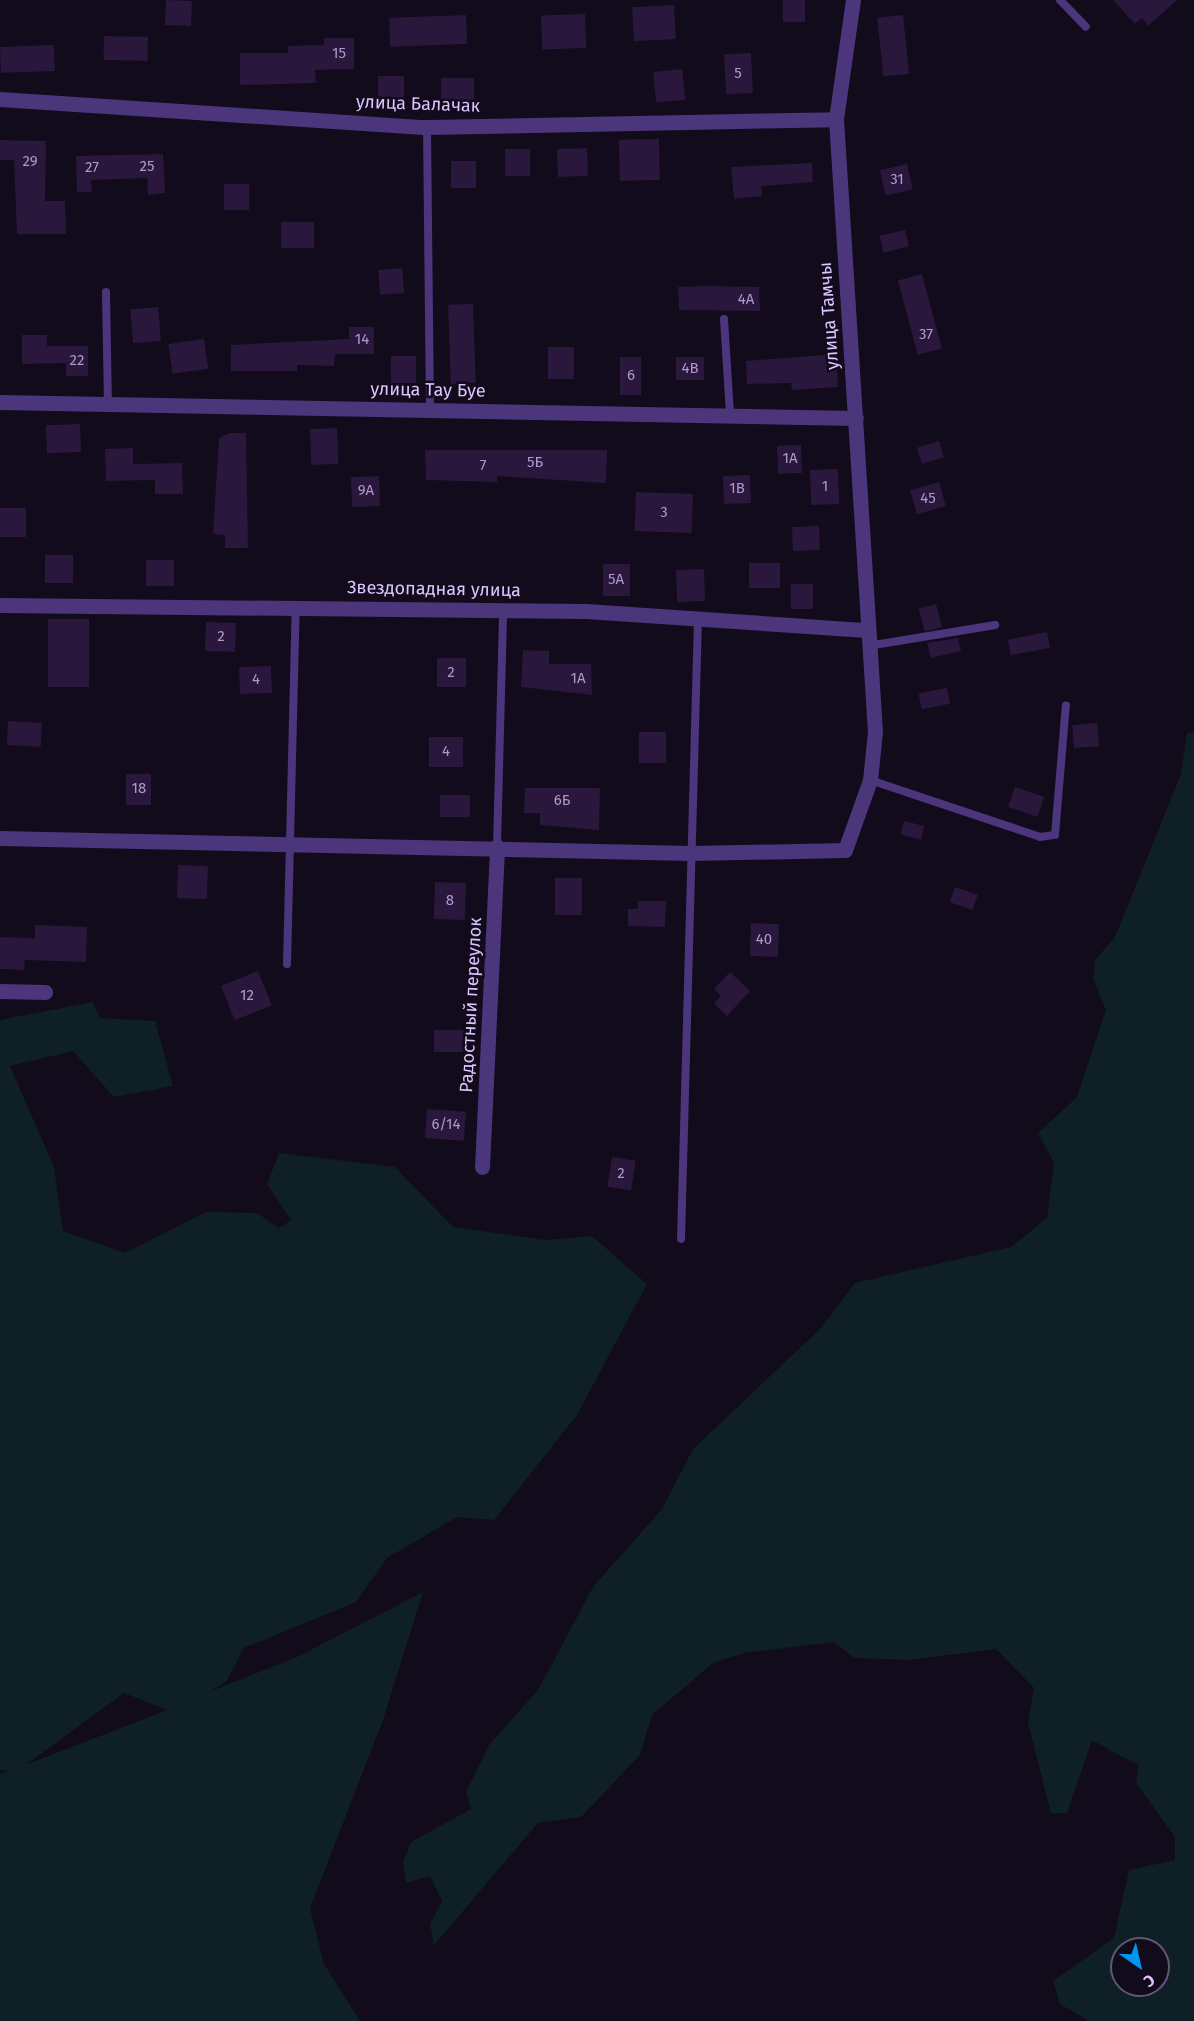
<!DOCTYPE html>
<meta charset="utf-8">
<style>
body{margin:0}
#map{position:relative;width:1194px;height:2021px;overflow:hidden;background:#120b1b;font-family:"Fira Sans",sans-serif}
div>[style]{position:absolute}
.green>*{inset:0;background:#0e1f25}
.building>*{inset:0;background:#29173c;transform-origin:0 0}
.service>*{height:8px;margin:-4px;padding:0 4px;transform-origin:4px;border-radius:4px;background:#4b357b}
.minor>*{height:15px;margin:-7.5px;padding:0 7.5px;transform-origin:7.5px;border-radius:7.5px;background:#4b357b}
span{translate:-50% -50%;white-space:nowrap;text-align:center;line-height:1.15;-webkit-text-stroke:5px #120b1b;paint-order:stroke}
.number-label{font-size:15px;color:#af9ace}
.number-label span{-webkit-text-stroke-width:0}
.street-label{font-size:18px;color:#dcc5ff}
.north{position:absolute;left:1110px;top:1937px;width:60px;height:60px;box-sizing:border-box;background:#120b1b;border:2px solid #635576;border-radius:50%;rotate:146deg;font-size:16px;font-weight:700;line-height:24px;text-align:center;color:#dcc5ff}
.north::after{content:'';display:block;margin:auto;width:21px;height:27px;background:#0095f0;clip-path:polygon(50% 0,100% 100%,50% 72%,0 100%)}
</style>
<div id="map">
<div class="green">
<i style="clip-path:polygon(evenodd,1194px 732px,1194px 2021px,1089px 2021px,1060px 2004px,1053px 1981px,1114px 1938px,1129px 1870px,1175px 1860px,1175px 1837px,1136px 1783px,1139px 1766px,1092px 1740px,1067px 1813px,1051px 1813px,1028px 1723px,1034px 1688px,996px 1649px,909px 1660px,854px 1658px,834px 1642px,744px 1653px,713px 1663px,652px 1715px,640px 1755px,581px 1817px,538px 1823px,434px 1945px,430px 1924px,442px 1901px,430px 1876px,406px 1883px,403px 1862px,411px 1842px,471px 1809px,466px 1792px,489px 1745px,538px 1690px,593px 1587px,662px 1509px,693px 1449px,820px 1329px,855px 1283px,1011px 1247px,1047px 1218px,1054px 1163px,1038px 1133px,1077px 1097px,1106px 1010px,1093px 979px,1095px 960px,1115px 937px,1181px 774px,1187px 733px,1194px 732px,1122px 1949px,1158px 1949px,1158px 1985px,1122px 1985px,1122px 1949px)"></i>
<i style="clip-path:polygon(evenodd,93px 1002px,100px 1018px,155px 1021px,173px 1086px,114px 1097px,73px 1051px,10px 1066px,54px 1167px,63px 1231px,125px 1253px,206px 1212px,257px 1213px,279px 1228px,291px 1220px,267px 1184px,279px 1153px,395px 1167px,453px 1227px,546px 1240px,592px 1236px,647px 1284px,577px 1415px,494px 1520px,457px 1517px,387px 1558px,356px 1602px,244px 1648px,226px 1682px,209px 1692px,297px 1657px,423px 1592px,383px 1720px,310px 1908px,324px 1964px,360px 2021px,0 2021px,0 1774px,8px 1771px,0 1770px,0 1020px,93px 1002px,124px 1693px,167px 1710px,28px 1764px,28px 1763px,124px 1693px)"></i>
</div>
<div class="building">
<i style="left:166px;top:0;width:26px;height:25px;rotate:2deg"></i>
<i style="left:783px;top:0;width:22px;height:22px"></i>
<i style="clip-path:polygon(1113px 0,1177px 0,1148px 26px,1142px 18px,1135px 24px)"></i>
<i style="left:674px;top:5px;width:34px;height:42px;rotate:87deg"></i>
<i style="left:585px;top:14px;width:34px;height:44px;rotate:88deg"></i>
<i style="left:466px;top:15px;width:29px;height:77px;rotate:88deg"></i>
<i style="left:903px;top:15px;width:59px;height:26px;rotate:84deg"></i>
<i style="left:104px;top:36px;width:44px;height:24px;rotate:1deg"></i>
<i style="clip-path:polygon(324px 38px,354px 38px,354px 69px,315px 70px,316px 83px,240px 85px,240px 53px,288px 53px,288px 46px,324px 45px)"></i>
<i style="left:54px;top:45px;width:26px;height:54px;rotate:88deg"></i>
<i style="left:751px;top:53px;width:40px;height:27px;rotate:87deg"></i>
<i style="left:682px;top:69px;width:31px;height:29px;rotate:84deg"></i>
<i style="left:378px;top:76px;width:26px;height:29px"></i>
<i style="left:441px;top:78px;width:33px;height:27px"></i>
<i style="left:659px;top:139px;width:41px;height:40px;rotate:89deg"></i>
<i style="clip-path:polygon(0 140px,46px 141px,45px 201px,65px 201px,66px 234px,17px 234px,14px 160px,0 160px)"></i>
<i style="left:587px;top:148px;width:28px;height:30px;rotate:88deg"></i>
<i style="left:505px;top:149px;width:25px;height:27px"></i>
<i style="clip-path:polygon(163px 154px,165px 193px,148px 195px,147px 178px,91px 180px,92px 192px,77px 192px,76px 156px)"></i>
<i style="left:451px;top:161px;width:25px;height:27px"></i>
<i style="clip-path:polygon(812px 163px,813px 182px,761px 186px,762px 196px,734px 199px,731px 167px)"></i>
<i style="left:907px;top:164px;width:26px;height:28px;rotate:77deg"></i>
<i style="left:224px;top:184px;width:25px;height:26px"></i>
<i style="left:281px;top:222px;width:33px;height:26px"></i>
<i style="left:905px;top:230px;width:17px;height:26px;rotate:77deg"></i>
<i style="left:402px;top:268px;width:25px;height:24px;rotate:85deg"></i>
<i style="left:922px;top:274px;width:77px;height:25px;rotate:75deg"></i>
<i style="clip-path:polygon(706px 286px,759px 287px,760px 311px,679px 310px,678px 287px)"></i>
<i style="left:473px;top:304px;width:79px;height:25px;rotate:88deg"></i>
<i style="left:158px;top:307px;width:34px;height:28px;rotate:85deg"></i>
<i style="clip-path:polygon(349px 327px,374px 327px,374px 354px,335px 354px,334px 366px,297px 365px,297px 371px,231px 371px,231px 345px,349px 339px)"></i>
<i style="clip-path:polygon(22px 335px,47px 335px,47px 346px,88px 346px,88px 376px,66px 376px,66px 363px,22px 364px)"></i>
<i style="left:204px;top:339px;width:30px;height:36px;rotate:82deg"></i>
<i style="left:548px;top:347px;width:26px;height:32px"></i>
<i style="clip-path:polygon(836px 354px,838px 387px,792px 390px,791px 383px,747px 384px,746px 361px)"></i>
<i style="left:391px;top:356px;width:25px;height:27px"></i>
<i style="left:620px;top:357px;width:21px;height:38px"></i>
<i style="left:704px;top:357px;width:23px;height:28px;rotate:90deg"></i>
<i style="left:80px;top:424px;width:28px;height:34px;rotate:88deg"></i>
<i style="left:337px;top:428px;width:36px;height:27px;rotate:88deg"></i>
<i style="clip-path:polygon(230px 433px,246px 433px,248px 548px,225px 548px,225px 535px,213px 534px,219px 438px)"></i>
<i style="left:939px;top:441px;width:17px;height:23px;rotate:73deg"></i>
<i style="left:801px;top:445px;width:28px;height:24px;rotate:88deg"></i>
<i style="clip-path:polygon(133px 448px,133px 464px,182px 463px,183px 494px,155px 494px,155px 480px,106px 481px,105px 449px)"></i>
<i style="clip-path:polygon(425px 450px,607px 450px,606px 483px,497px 476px,497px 482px,426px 480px)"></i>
<i style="left:838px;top:469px;width:35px;height:28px;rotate:88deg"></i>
<i style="left:750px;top:475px;width:28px;height:27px;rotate:88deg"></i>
<i style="left:379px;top:476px;width:30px;height:28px;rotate:88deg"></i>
<i style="left:939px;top:482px;width:25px;height:30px;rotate:74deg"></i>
<i style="left:636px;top:492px;width:57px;height:39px;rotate:2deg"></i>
<i style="left:0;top:508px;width:26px;height:29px"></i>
<i style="left:819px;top:526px;width:24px;height:27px;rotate:88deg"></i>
<i style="left:45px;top:555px;width:28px;height:28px"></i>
<i style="left:146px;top:560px;width:28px;height:26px"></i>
<i style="left:749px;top:563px;width:31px;height:25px"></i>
<i style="left:603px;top:564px;width:27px;height:32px"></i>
<i style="left:704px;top:569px;width:32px;height:28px;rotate:88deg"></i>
<i style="left:791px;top:584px;width:22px;height:25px"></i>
<i style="left:936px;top:604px;width:24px;height:18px;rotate:75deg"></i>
<i style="left:48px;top:619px;width:41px;height:68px"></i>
<i style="left:206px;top:622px;width:30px;height:29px;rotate:2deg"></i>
<i style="left:1047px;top:632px;width:16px;height:40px;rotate:79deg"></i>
<i style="clip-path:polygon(958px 638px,961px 651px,931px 658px,927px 643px)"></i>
<i style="clip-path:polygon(523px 650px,549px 651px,549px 664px,591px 664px,592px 695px,521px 687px)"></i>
<i style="left:437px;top:658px;width:29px;height:29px"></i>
<i style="left:271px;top:666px;width:27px;height:32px;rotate:88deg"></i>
<i style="left:947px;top:688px;width:16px;height:29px;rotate:79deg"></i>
<i style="left:8px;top:721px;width:34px;height:24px;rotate:3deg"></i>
<i style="left:1097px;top:723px;width:23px;height:25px;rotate:85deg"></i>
<i style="left:639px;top:732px;width:27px;height:31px"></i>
<i style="left:429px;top:737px;width:34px;height:30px"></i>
<i style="left:126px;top:774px;width:25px;height:31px"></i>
<i style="left:1015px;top:787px;width:31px;height:21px;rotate:19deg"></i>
<i style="clip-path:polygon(525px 788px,600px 788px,599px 830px,540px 825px,540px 813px,524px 813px)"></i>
<i style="left:440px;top:795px;width:30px;height:22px"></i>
<i style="left:904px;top:821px;width:21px;height:14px;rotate:14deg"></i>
<i style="left:178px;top:865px;width:30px;height:33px;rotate:2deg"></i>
<i style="left:555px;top:878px;width:27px;height:37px"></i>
<i style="left:435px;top:882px;width:31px;height:37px;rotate:2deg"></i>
<i style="left:955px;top:887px;width:24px;height:16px;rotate:19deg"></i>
<i style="clip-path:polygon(638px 901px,666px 901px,665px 927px,628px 926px,628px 909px,638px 909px)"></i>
<i style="left:751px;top:923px;width:28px;height:33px;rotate:2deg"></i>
<i style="clip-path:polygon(35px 925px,87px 927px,86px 962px,25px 960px,24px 970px,0 969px,0 937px,35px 938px)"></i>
<i style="left:258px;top:971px;width:37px;height:40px;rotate:68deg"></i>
<i style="clip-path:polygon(730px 972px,750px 991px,727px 1016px,714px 1003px,721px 996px,714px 989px)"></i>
<i style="left:434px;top:1030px;width:31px;height:22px"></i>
<i style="left:427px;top:1109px;width:39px;height:29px;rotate:4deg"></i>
<i style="left:612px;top:1157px;width:24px;height:30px;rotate:9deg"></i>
</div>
<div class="service">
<i style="left:1060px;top:0;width:37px;rotate:46deg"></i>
<i style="left:427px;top:127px;width:282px;rotate:89.4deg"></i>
<i style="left:106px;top:292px;width:112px;rotate:89deg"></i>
<i style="left:724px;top:319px;width:96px;rotate:86.4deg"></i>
<i style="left:868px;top:646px;width:129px;rotate:-9.4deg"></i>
<i style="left:870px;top:780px;width:179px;rotate:18.5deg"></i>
<i style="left:1040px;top:837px;width:15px;rotate:-8deg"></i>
<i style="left:1055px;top:835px;width:130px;rotate:-85.2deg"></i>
<i style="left:497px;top:846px;width:236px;rotate:-88.5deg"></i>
<i style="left:287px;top:964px;width:357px;rotate:-88.6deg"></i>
<i style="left:681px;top:1239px;width:619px;rotate:-88.43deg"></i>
</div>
<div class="minor">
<i style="left:0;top:99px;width:428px;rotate:3.8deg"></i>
<i style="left:427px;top:127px;width:409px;rotate:-1.1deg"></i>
<i style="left:0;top:402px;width:856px;rotate:1.07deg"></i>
<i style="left:0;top:605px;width:586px;rotate:0.59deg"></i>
<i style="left:586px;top:611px;width:281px;rotate:3.9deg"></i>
<i style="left:0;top:838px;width:691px;rotate:1.24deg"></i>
<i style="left:691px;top:853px;width:154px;rotate:-1.1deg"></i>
<i style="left:845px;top:850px;width:74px;rotate:-70.3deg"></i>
<i style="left:870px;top:780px;width:48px;rotate:-84.1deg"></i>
<i style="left:875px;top:732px;width:614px;rotate:-93.64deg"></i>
<i style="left:836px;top:119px;width:120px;rotate:-81.9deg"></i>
<i style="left:0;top:991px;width:45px;rotate:1.3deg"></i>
<i style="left:482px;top:1167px;width:321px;rotate:-87.3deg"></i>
</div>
<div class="number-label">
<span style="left:339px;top:54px">15</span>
<span style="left:738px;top:74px">5</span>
<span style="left:30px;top:162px">29</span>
<span style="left:147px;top:167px">25</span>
<span style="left:92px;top:168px">27</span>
<span style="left:897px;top:180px">31</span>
<span style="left:746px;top:300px">4А</span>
<span style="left:926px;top:335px">37</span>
<span style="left:362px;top:340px">14</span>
<span style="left:77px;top:361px">22</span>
<span style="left:690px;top:369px">4В</span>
<span style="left:631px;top:376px">6</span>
<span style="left:790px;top:459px">1А</span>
<span style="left:535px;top:463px">5Б</span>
<span style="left:483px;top:466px">7</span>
<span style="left:825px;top:487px">1</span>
<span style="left:737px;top:489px">1В</span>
<span style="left:366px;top:491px">9А</span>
<span style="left:928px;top:499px">45</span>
<span style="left:664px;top:513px">3</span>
<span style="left:616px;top:580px">5А</span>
<span style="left:221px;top:637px">2</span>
<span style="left:451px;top:673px">2</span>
<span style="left:578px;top:679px">1А</span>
<span style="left:256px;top:680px">4</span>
<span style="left:446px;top:752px">4</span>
<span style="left:139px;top:789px">18</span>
<span style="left:562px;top:801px">6Б</span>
<span style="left:450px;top:901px">8</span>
<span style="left:764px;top:940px">40</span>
<span style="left:247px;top:996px">12</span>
<span style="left:446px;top:1125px">6/14</span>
<span style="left:621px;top:1174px">2</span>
</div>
<div class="street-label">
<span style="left:418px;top:104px;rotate:2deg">улица Балачак</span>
<span style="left:829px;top:316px;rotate:-94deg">улица Тамчы</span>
<span style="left:428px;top:390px;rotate:1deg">улица Тау Буе</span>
<span style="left:434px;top:589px;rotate:1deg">Звездопадная улица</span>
<span style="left:471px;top:1005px;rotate:-87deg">Радостный переулок</span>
</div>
<div class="north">С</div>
</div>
